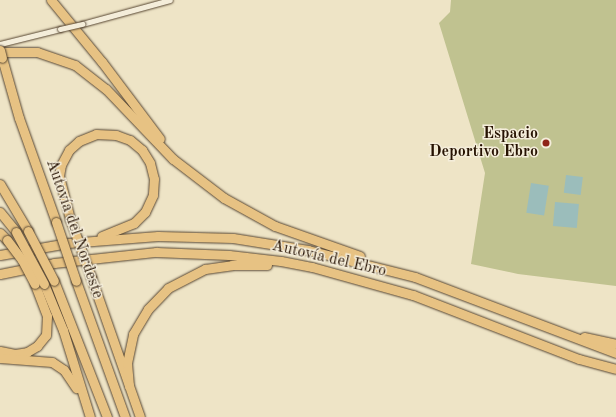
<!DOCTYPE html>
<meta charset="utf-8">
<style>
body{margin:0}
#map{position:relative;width:616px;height:417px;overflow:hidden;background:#eee4c6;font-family:"Old Standard TT",serif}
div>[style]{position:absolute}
.green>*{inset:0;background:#c0c290}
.water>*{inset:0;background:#9bbdbb;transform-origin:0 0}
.roads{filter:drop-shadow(0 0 1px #574632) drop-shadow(0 0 1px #574632)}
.street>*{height:5px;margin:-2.5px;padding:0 2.5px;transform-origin:2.5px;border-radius:2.5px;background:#f4edda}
.highway>*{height:9px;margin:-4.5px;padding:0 4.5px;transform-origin:4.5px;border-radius:4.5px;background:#e7c283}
.bridges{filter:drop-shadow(0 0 1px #574632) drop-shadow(0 0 1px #574632)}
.street-bridge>*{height:5px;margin:-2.5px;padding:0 2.5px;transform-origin:2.5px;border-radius:2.5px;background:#f4edda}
.highway-bridge>*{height:9px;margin:-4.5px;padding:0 4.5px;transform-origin:4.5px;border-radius:4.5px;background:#e7c283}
.dots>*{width:11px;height:11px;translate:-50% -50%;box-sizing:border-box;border:2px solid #f4edda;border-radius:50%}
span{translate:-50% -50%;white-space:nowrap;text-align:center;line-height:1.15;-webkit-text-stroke:3px #f4edda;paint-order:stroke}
.poi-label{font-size:16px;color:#251101;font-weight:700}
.right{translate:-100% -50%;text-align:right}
.street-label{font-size:16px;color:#251101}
</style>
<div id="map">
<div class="green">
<i style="clip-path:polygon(451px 0,616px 0,616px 286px,518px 274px,471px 264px,485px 173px,439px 23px,450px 12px)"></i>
</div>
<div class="water">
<i style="left:566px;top:175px;width:17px;height:18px;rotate:7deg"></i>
<i style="left:531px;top:183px;width:18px;height:30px;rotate:9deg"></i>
<i style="left:555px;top:202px;width:24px;height:24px;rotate:5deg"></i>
</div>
<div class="roads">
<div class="street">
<i style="left:82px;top:24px;width:91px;rotate:-15.3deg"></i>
<i style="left:0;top:44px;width:62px;rotate:-14deg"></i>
</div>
<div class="highway">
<i style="left:51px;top:0;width:80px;rotate:50.6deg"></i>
<i style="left:102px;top:62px;width:96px;rotate:53deg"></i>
<i style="left:0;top:52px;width:37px"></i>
<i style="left:37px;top:52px;width:40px;rotate:18.9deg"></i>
<i style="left:75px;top:65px;width:39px;rotate:38deg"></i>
<i style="left:106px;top:89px;width:97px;rotate:46.3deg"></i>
<i style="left:173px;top:159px;width:64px;rotate:37.4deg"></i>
<i style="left:224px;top:198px;width:58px;rotate:28.8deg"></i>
<i style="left:275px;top:226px;width:90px;rotate:19.4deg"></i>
<i style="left:2px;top:58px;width:62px;rotate:74.2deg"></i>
<i style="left:19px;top:118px;width:110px;rotate:70.4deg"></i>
<i style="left:0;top:184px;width:55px;rotate:59.2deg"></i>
<i style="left:0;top:212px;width:26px;rotate:51deg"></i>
<i style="left:70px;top:219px;width:44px;rotate:-104.3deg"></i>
<i style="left:59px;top:176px;width:11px;rotate:-80deg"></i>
<i style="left:61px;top:165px;width:17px;rotate:-62deg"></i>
<i style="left:69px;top:150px;width:13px;rotate:-42deg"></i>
<i style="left:79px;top:141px;width:18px;rotate:-22deg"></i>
<i style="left:96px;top:134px;width:20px;rotate:3deg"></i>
<i style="left:116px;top:135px;width:15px;rotate:20deg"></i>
<i style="left:130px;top:140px;width:16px;rotate:40deg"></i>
<i style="left:142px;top:150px;width:15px;rotate:58deg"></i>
<i style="left:150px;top:163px;width:16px;rotate:76deg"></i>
<i style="left:154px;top:179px;width:16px;rotate:94deg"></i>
<i style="left:153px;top:195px;width:19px;rotate:115deg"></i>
<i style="left:145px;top:212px;width:16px;rotate:135deg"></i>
<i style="left:134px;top:223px;width:35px;rotate:158deg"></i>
<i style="left:0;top:233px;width:10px;rotate:45deg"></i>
<i style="left:0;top:255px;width:69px;rotate:-10deg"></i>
<i style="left:68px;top:243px;width:90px;rotate:-4.4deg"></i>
<i style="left:158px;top:236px;width:75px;rotate:1.5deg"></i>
<i style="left:233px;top:238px;width:76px;rotate:9.1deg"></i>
<i style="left:308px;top:250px;width:110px;rotate:14.2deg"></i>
<i style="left:415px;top:277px;width:215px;rotate:20.7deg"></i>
<i style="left:0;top:274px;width:55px;rotate:-11.5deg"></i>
<i style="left:54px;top:263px;width:103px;rotate:-6.2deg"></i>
<i style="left:156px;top:252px;width:73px;rotate:2.4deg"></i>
<i style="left:229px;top:255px;width:52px;rotate:6.6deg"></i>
<i style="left:281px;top:261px;width:32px;rotate:11deg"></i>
<i style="left:312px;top:267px;width:105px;rotate:15.5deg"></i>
<i style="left:413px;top:295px;width:178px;rotate:21.1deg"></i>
<i style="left:579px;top:359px;width:38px;rotate:15deg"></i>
<i style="left:91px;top:277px;width:148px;rotate:70.7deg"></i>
<i style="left:54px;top:281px;width:146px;rotate:68.7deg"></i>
<i style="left:76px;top:281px;width:145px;rotate:70.2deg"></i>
<i style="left:44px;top:284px;width:50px;rotate:67.6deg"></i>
<i style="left:63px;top:330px;width:91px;rotate:72.8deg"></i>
<i style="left:584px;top:337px;width:33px;rotate:12deg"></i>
<i style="left:0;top:351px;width:15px;rotate:11deg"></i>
<i style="left:15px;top:354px;width:12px;rotate:-9deg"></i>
<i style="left:27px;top:352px;width:12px;rotate:-31deg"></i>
<i style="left:37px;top:346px;width:14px;rotate:-51deg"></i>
<i style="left:46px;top:335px;width:19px;rotate:-87deg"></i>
<i style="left:47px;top:316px;width:34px;rotate:-111deg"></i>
<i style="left:0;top:358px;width:52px;rotate:4.4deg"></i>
<i style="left:52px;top:362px;width:14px;rotate:34deg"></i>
<i style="left:64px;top:370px;width:22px;rotate:56deg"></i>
<i style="left:129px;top:386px;width:23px;rotate:-95deg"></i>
<i style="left:127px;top:363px;width:30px;rotate:-78deg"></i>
<i style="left:133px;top:334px;width:29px;rotate:-59deg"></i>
<i style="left:148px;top:309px;width:29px;rotate:-46deg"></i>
<i style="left:168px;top:288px;width:42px;rotate:-27.2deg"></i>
<i style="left:205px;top:269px;width:27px;rotate:-8deg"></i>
<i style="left:232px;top:265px;width:35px"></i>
</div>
</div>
<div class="bridges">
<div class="street-bridge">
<i style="left:60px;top:29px;width:23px;rotate:-13deg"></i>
</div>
<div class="highway-bridge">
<i style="left:0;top:50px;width:8px;rotate:76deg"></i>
<i style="left:70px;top:219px;width:62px;rotate:70.1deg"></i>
<i style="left:56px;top:222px;width:62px;rotate:71.3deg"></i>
<i style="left:28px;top:231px;width:56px;rotate:62.5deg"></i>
<i style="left:16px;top:232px;width:59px;rotate:61.7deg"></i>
<i style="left:7px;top:240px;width:25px;rotate:53deg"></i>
<i style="left:22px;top:260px;width:27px;rotate:62deg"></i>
</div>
</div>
<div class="dots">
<i style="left:546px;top:143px;background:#8f2418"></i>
</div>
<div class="poi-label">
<span class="right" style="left:538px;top:143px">Espacio<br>Deportivo Ebro</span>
</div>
<div class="street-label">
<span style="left:74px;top:229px;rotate:71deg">Autovía del Nordeste</span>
<span style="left:329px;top:259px;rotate:13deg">Autovía del Ebro</span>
</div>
</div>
